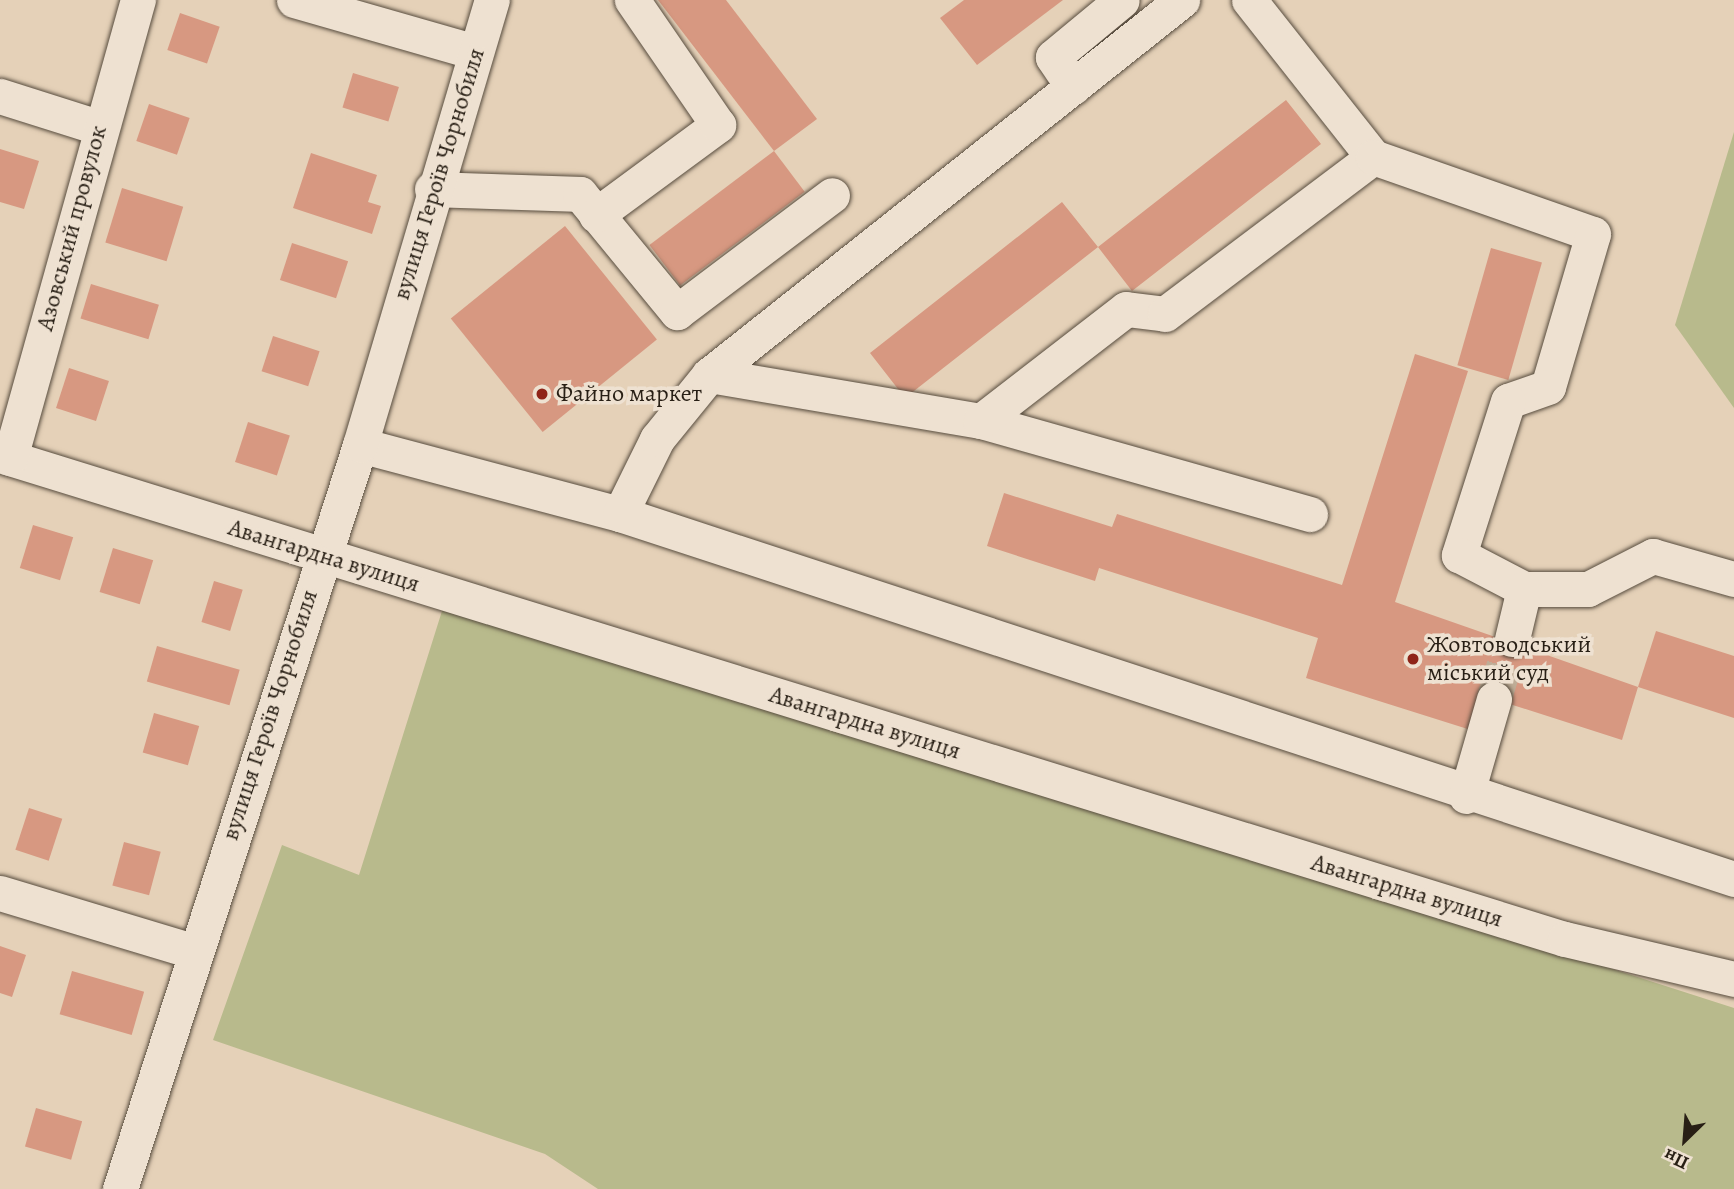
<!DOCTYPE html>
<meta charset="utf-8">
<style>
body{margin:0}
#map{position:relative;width:1734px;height:1189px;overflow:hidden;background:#e5d1b8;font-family:Alegreya,serif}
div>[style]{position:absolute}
.green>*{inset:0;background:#b8ba8c}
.building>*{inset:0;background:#d79881;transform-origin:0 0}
.minor-tunnel>*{height:35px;margin-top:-17.5px;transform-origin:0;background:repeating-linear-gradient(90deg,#bfad97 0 35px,transparent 0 53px)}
.roads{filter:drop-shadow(0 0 2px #574c3e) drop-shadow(0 0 2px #574c3e)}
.minor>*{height:35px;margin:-17.5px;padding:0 17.5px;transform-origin:17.5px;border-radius:17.5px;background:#eee1d1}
.dots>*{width:19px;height:19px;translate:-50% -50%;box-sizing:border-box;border:4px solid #eee1d1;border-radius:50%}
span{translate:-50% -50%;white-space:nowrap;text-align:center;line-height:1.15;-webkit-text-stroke:7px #eee1d1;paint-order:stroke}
.street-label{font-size:24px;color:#281f15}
.poi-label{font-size:24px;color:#281f15}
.left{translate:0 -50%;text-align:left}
.north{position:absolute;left:1650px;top:1105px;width:70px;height:70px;-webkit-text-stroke:5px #eee1d1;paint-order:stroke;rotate:205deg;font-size:19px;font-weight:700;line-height:28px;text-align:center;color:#281f15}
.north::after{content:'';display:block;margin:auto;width:24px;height:32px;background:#281f15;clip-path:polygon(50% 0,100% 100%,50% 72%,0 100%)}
</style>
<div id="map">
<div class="green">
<i style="clip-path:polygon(1734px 132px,1734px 408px,1675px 325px)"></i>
<i style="clip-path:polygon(447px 595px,1734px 1008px,1734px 1189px,598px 1189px,545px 1154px,213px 1040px,282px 845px,359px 875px)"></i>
</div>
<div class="building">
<i style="clip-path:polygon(658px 0,726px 0,817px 119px,774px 151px)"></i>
<i style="clip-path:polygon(964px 0,1063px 0,977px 65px,940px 18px)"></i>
<i style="left:180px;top:13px;width:42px;height:39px;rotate:19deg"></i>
<i style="left:353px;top:73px;width:48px;height:36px;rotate:17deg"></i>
<i style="clip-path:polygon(1286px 100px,1321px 144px,1132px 291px,1098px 247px,905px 398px,870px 353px,1062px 202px,1098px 247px)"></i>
<i style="left:149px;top:104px;width:43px;height:39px;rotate:19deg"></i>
<i style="clip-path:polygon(0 149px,39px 161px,24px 209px,0 202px)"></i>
<i style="left:774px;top:151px;width:51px;height:156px;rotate:53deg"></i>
<i style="clip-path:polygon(311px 153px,377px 175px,368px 202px,381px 206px,372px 234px,293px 208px)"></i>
<i style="left:122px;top:188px;width:64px;height:57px;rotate:17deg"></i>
<i style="left:565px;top:226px;width:146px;height:147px;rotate:51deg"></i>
<i style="left:292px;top:243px;width:59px;height:39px;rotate:18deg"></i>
<i style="left:1491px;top:248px;width:53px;height:122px;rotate:16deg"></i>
<i style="left:91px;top:284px;width:71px;height:36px;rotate:17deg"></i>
<i style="left:273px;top:336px;width:49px;height:37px;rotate:18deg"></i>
<i style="clip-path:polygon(1415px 354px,1468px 371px,1395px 602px,1638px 687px,1622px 740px,1494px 699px,1474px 731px,1306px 678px,1318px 638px,1099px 568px,1095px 581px,987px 546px,1004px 493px,1112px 527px,1117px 514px,1342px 585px)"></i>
<i style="left:69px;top:368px;width:42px;height:42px;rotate:18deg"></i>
<i style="left:248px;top:422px;width:44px;height:42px;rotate:18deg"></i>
<i style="left:33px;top:525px;width:42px;height:45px;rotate:17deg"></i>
<i style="left:113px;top:548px;width:42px;height:46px;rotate:17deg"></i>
<i style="left:214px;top:581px;width:30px;height:43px;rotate:17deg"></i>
<i style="clip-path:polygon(1656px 631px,1734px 656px,1734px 718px,1638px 687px)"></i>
<i style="left:157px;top:646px;width:86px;height:37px;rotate:16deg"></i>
<i style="left:154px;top:713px;width:47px;height:41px;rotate:16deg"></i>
<i style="left:29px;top:808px;width:35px;height:44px;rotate:18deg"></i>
<i style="left:124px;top:842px;width:38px;height:45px;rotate:15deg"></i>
<i style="clip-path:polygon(0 946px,26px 955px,12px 997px,0 993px)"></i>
<i style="left:72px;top:971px;width:75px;height:45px;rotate:16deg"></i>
<i style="left:36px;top:1108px;width:48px;height:40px;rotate:16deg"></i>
</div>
<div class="minor-tunnel">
<i style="left:1494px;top:699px;width:63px;rotate:-73.3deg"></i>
</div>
<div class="roads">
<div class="minor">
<i style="left:294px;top:0;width:188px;rotate:16deg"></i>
<i style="left:1249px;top:0;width:200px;rotate:51.7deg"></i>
<i style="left:1073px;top:87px;width:36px;rotate:-124deg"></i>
<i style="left:1053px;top:57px;width:89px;rotate:-39.6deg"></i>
<i style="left:0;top:96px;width:103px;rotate:17.6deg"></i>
<i style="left:432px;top:189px;width:148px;rotate:1.9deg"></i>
<i style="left:580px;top:194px;width:153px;rotate:50.6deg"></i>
<i style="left:677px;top:312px;width:194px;rotate:-37deg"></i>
<i style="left:596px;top:215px;width:152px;rotate:-36.4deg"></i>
<i style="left:718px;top:125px;width:152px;rotate:-124.5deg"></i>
<i style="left:709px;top:375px;width:276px;rotate:9.6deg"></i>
<i style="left:981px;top:421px;width:342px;rotate:15.8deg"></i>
<i style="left:981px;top:421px;width:183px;rotate:-37.7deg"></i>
<i style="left:1126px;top:309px;width:39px;rotate:7deg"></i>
<i style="left:1165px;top:314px;width:261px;rotate:-37deg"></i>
<i style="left:1373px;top:157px;width:233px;rotate:19.3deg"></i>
<i style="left:1593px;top:234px;width:159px;rotate:106.4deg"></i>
<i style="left:1548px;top:387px;width:42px;rotate:160.7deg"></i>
<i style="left:1508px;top:401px;width:162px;rotate:107.7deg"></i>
<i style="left:1459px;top:555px;width:73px;rotate:27.6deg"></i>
<i style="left:1524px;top:589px;width:64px"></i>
<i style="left:1588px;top:589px;width:73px;rotate:-26.9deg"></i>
<i style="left:1653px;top:556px;width:84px;rotate:15.9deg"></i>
<i style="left:360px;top:445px;width:269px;rotate:14.9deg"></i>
<i style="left:620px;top:514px;width:1172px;rotate:18.14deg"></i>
<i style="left:0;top:455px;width:1638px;rotate:17.19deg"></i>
<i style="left:1565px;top:939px;width:174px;rotate:13.3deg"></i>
<i style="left:10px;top:458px;width:476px;rotate:-74.4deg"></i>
<i style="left:620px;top:514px;width:84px;rotate:-63.7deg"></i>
<i style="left:657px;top:439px;width:82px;rotate:-50.9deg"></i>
<i style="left:709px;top:375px;width:604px;rotate:-38.41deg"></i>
<i style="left:1512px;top:639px;width:51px;rotate:-76.5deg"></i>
<i style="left:1466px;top:796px;width:101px;rotate:-73.9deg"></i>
<i style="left:0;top:893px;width:201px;rotate:16.8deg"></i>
<i style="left:120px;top:1189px;width:782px;rotate:-72.12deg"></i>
<i style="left:360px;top:445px;width:464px;rotate:-73.5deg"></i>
</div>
</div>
<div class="dots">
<i style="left:542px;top:394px;background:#8f2418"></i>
<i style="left:1413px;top:659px;background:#8f2418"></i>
</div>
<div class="street-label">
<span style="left:439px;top:174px;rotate:-73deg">вулиця Героїв Чорнобиля</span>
<span style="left:72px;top:228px;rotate:-75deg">Азовський провулок</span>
<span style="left:324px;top:556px;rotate:17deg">Авангардна вулиця</span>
<span style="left:270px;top:715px;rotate:-72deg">вулиця Героїв Чорнобиля</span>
<span style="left:865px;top:723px;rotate:17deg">Авангардна вулиця</span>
<span style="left:1407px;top:891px;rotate:17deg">Авангардна вулиця</span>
</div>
<div class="poi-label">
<span class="left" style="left:556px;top:394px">Файно маркет</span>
<span class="left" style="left:1427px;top:659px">Жовтоводський<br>міський суд</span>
</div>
<div class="north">Пн</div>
</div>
